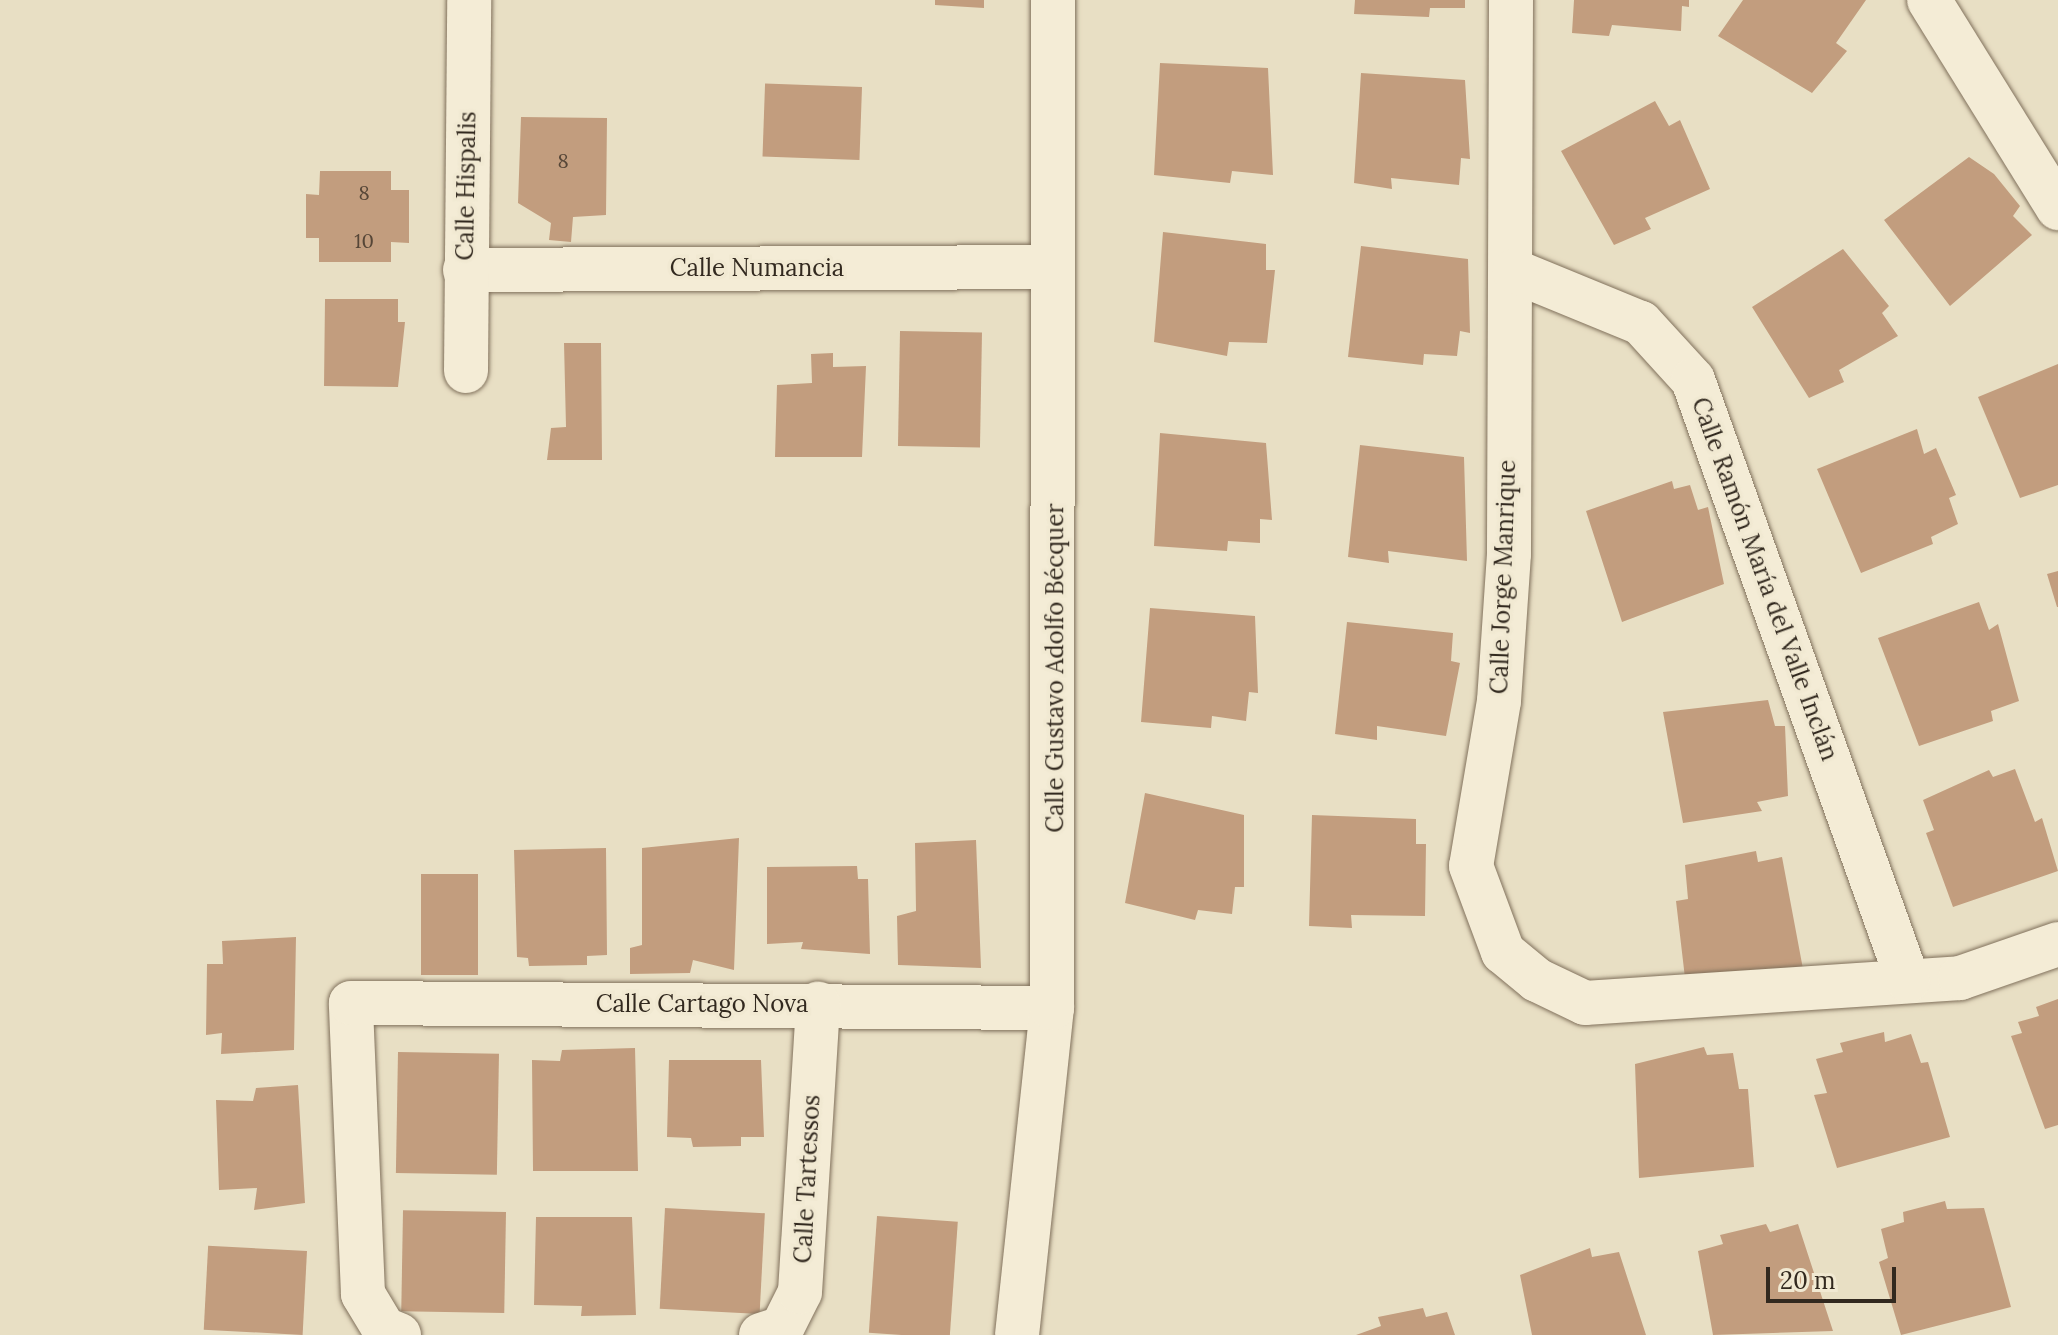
<!DOCTYPE html>
<meta charset="utf-8">
<style>
body{margin:0}
#map{position:relative;width:2058px;height:1335px;overflow:hidden;background:#e8dfc4;font-family:Lora,serif}
div>[style]{position:absolute}
.building>*{inset:0;background:#c29d7e;transform-origin:0 0}
.roads{filter:drop-shadow(0 0 2px #81715c) drop-shadow(0 0 2px #81715c)}
.minor>*{height:44px;margin:-22px;padding:0 22px;transform-origin:22px;border-radius:22px;background:#f4ecd6}
span{translate:-50% -50%;white-space:nowrap;text-align:center;line-height:1.15;-webkit-text-stroke:7px #f1e9d2;paint-order:stroke}
.number-label{font-size:20px;color:#564637}
.number-label span{-webkit-text-stroke-width:0}
.street-label{font-size:24px;color:#32291f}
.scale{position:absolute;left:1766px;top:1267px;width:130px;height:36px;box-sizing:border-box;border:4px solid #32291f;border-top:0;padding-left:10px;font-size:24px;line-height:28px;white-space:nowrap;color:#32291f;-webkit-text-stroke:6px #f1e9d2;paint-order:stroke}
</style>
<div id="map">
<div class="building">
<i style="clip-path:polygon(935px 0,984px 0,984px 8px,935px 5px)"></i>
<i style="clip-path:polygon(1355px 0,1465px 0,1465px 8px,1430px 8px,1429px 17px,1354px 14px)"></i>
<i style="clip-path:polygon(1574px 0,1689px 0,1689px 7px,1682px 6px,1681px 31px,1612px 25px,1609px 36px,1572px 33px)"></i>
<i style="clip-path:polygon(1743px 0,1866px 0,1836px 43px,1847px 51px,1812px 93px,1718px 36px)"></i>
<i style="clip-path:polygon(1160px 63px,1268px 68px,1273px 175px,1232px 171px,1230px 183px,1154px 175px)"></i>
<i style="clip-path:polygon(1361px 73px,1465px 80px,1470px 159px,1461px 158px,1459px 185px,1391px 178px,1392px 189px,1354px 183px)"></i>
<i style="left:862px;top:87px;width:73px;height:97px;rotate:92deg"></i>
<i style="clip-path:polygon(1655px 101px,1669px 126px,1680px 120px,1710px 189px,1645px 218px,1651px 229px,1614px 245px,1561px 151px)"></i>
<i style="clip-path:polygon(521px 117px,607px 118px,606px 215px,573px 217px,571px 242px,549px 240px,551px 223px,518px 203px)"></i>
<i style="clip-path:polygon(1969px 157px,1994px 174px,2020px 206px,2013px 216px,2032px 235px,1950px 306px,1884px 220px)"></i>
<i style="clip-path:polygon(320px 171px,391px 171px,391px 190px,409px 190px,409px 243px,391px 242px,391px 262px,319px 262px,319px 238px,306px 238px,306px 194px,319px 195px)"></i>
<i style="clip-path:polygon(1163px 232px,1266px 244px,1266px 270px,1275px 270px,1267px 343px,1229px 342px,1227px 356px,1154px 342px)"></i>
<i style="clip-path:polygon(1361px 246px,1468px 259px,1470px 333px,1460px 331px,1457px 356px,1424px 354px,1423px 365px,1348px 357px)"></i>
<i style="clip-path:polygon(1843px 249px,1889px 306px,1882px 313px,1898px 336px,1839px 370px,1844px 382px,1809px 398px,1752px 307px)"></i>
<i style="clip-path:polygon(325px 299px,398px 299px,398px 322px,405px 322px,398px 387px,324px 386px)"></i>
<i style="left:900px;top:331px;width:82px;height:115px;rotate:1deg"></i>
<i style="clip-path:polygon(564px 343px,601px 343px,602px 460px,547px 460px,551px 428px,566px 427px)"></i>
<i style="clip-path:polygon(833px 353px,833px 367px,866px 366px,862px 457px,775px 457px,777px 385px,812px 383px,811px 354px)"></i>
<i style="clip-path:polygon(2058px 364px,2058px 485px,2020px 498px,1978px 397px)"></i>
<i style="clip-path:polygon(1917px 429px,1924px 454px,1936px 448px,1956px 495px,1949px 498px,1958px 524px,1931px 537px,1933px 544px,1861px 573px,1817px 469px)"></i>
<i style="clip-path:polygon(1160px 433px,1266px 443px,1272px 520px,1260px 519px,1260px 543px,1228px 541px,1227px 551px,1154px 546px)"></i>
<i style="clip-path:polygon(1360px 445px,1464px 457px,1467px 561px,1388px 551px,1389px 563px,1348px 557px)"></i>
<i style="clip-path:polygon(1672px 481px,1674px 489px,1690px 485px,1698px 510px,1708px 507px,1724px 584px,1622px 622px,1586px 511px)"></i>
<i style="clip-path:polygon(2058px 571px,2058px 607px,2057px 607px,2047px 574px)"></i>
<i style="clip-path:polygon(1979px 602px,1989px 630px,1998px 624px,2019px 701px,1991px 711px,1993px 721px,1919px 746px,1878px 638px)"></i>
<i style="clip-path:polygon(1150px 608px,1255px 616px,1258px 693px,1249px 692px,1246px 721px,1212px 716px,1211px 728px,1141px 722px)"></i>
<i style="clip-path:polygon(1347px 622px,1453px 633px,1451px 661px,1460px 663px,1446px 736px,1377px 726px,1377px 740px,1335px 734px)"></i>
<i style="clip-path:polygon(1768px 700px,1775px 726px,1785px 726px,1788px 796px,1757px 802px,1762px 811px,1683px 823px,1663px 712px)"></i>
<i style="clip-path:polygon(2015px 769px,2035px 822px,2042px 818px,2058px 871px,1953px 907px,1926px 833px,1934px 830px,1923px 800px,1989px 770px,1993px 777px)"></i>
<i style="clip-path:polygon(1145px 793px,1244px 815px,1244px 887px,1235px 887px,1232px 914px,1198px 910px,1195px 920px,1125px 903px)"></i>
<i style="clip-path:polygon(1312px 815px,1416px 819px,1416px 844px,1426px 844px,1425px 916px,1351px 915px,1352px 928px,1309px 926px)"></i>
<i style="clip-path:polygon(739px 838px,734px 970px,693px 960px,690px 973px,630px 974px,630px 948px,642px 945px,642px 848px)"></i>
<i style="clip-path:polygon(976px 840px,981px 968px,898px 965px,897px 916px,916px 911px,915px 843px)"></i>
<i style="clip-path:polygon(606px 848px,607px 955px,587px 956px,587px 965px,529px 966px,528px 958px,517px 957px,514px 850px)"></i>
<i style="clip-path:polygon(1756px 851px,1758px 862px,1782px 857px,1803px 969px,1685px 978px,1676px 901px,1688px 899px,1685px 865px)"></i>
<i style="clip-path:polygon(857px 866px,858px 879px,868px 879px,870px 954px,801px 949px,803px 942px,767px 944px,767px 867px)"></i>
<i style="left:421px;top:874px;width:57px;height:101px"></i>
<i style="clip-path:polygon(296px 937px,294px 1050px,221px 1054px,222px 1033px,206px 1035px,207px 964px,223px 964px,222px 941px)"></i>
<i style="clip-path:polygon(2058px 999px,2058px 1125px,2045px 1129px,2011px 1036px,2022px 1033px,2018px 1022px,2039px 1016px,2036px 1007px)"></i>
<i style="clip-path:polygon(1884px 1032px,1885px 1042px,1911px 1034px,1921px 1063px,1928px 1062px,1950px 1137px,1837px 1168px,1814px 1095px,1827px 1093px,1816px 1059px,1843px 1052px,1840px 1043px)"></i>
<i style="clip-path:polygon(1704px 1047px,1707px 1055px,1733px 1053px,1739px 1089px,1748px 1089px,1754px 1167px,1639px 1178px,1635px 1064px)"></i>
<i style="clip-path:polygon(635px 1048px,638px 1171px,533px 1171px,532px 1060px,560px 1061px,562px 1050px)"></i>
<i style="left:398px;top:1052px;width:101px;height:121px;rotate:1deg"></i>
<i style="clip-path:polygon(669px 1060px,761px 1060px,764px 1137px,741px 1137px,741px 1146px,693px 1147px,691px 1138px,667px 1137px)"></i>
<i style="clip-path:polygon(298px 1085px,305px 1203px,254px 1210px,257px 1188px,219px 1190px,216px 1100px,253px 1101px,256px 1088px)"></i>
<i style="clip-path:polygon(1945px 1201px,1947px 1209px,1984px 1208px,2011px 1307px,1901px 1335px,1879px 1262px,1888px 1258px,1881px 1229px,1904px 1222px,1903px 1212px)"></i>
<i style="left:665px;top:1208px;width:100px;height:101px;rotate:3deg"></i>
<i style="left:506px;top:1212px;width:101px;height:103px;rotate:91deg"></i>
<i style="left:877px;top:1216px;width:81px;height:117px;rotate:4deg"></i>
<i style="clip-path:polygon(536px 1217px,632px 1217px,636px 1315px,581px 1316px,582px 1306px,534px 1305px)"></i>
<i style="clip-path:polygon(1766px 1224px,1770px 1232px,1798px 1224px,1833px 1331px,1713px 1335px,1698px 1251px,1723px 1244px,1720px 1235px)"></i>
<i style="clip-path:polygon(1590px 1248px,1592px 1257px,1619px 1252px,1646px 1335px,1532px 1335px,1520px 1275px)"></i>
<i style="left:307px;top:1251px;width:84px;height:99px;rotate:93deg"></i>
<i style="clip-path:polygon(1423px 1308px,1426px 1317px,1447px 1312px,1455px 1335px,1356px 1335px,1381px 1326px,1378px 1317px)"></i>
</div>
<div class="roads">
<div class="minor">
<i style="left:1511px;top:0;width:554px;rotate:90.21deg"></i>
<i style="left:1509px;top:554px;width:147px;rotate:93.9deg"></i>
<i style="left:1499px;top:701px;width:167px;rotate:99.6deg"></i>
<i style="left:1471px;top:866px;width:92px;rotate:69.6deg"></i>
<i style="left:1503px;top:952px;width:44px;rotate:39.5deg"></i>
<i style="left:1537px;top:980px;width:53px;rotate:25.6deg"></i>
<i style="left:1585px;top:1003px;width:376px;rotate:-3.8deg"></i>
<i style="left:1960px;top:978px;width:104px;rotate:-19.1deg"></i>
<i style="left:1929px;top:0;width:245px;rotate:58.2deg"></i>
<i style="left:465px;top:270px;width:584px;rotate:-0.29deg"></i>
<i style="left:1514px;top:271px;width:137px;rotate:22.3deg"></i>
<i style="left:1641px;top:323px;width:77px;rotate:47.6deg"></i>
<i style="left:1693px;top:380px;width:638px;rotate:70.32deg"></i>
<i style="left:466px;top:371px;width:371px;rotate:-89.5deg"></i>
<i style="left:399px;top:1335px;width:16px;rotate:-158deg"></i>
<i style="left:384px;top:1329px;width:41px;rotate:-121deg"></i>
<i style="left:363px;top:1294px;width:291px;rotate:-92.4deg"></i>
<i style="left:351px;top:1003px;width:701px;rotate:0.41deg"></i>
<i style="left:761px;top:1335px;width:22px;rotate:-18deg"></i>
<i style="left:782px;top:1328px;width:40px;rotate:-63.4deg"></i>
<i style="left:800px;top:1292px;width:289px;rotate:-86.4deg"></i>
<i style="left:1017px;top:1335px;width:329px;rotate:-83.9deg"></i>
<i style="left:1052px;top:1008px;width:1008px;rotate:-89.94deg"></i>
</div>
</div>
<div class="number-label">
<span style="left:563px;top:160px">8</span>
<span style="left:364px;top:192px">8</span>
<span style="left:364px;top:240px">10</span>
</div>
<div class="street-label">
<span style="left:466px;top:186px;rotate:-89deg">Calle Hispalis</span>
<span style="left:757px;top:268px">Calle Numancia</span>
<span style="left:1503px;top:577px;rotate:-88deg">Calle Jorge Manrique</span>
<span style="left:1765px;top:579px;rotate:70deg">Calle Ramón María del Valle Inclán</span>
<span style="left:1055px;top:668px;rotate:-90deg">Calle Gustavo Adolfo Bécquer</span>
<span style="left:702px;top:1004px">Calle Cartago Nova</span>
<span style="left:807px;top:1179px;rotate:-87deg">Calle Tartessos</span>
</div>
<div class="scale">20 m</div>
</div>
